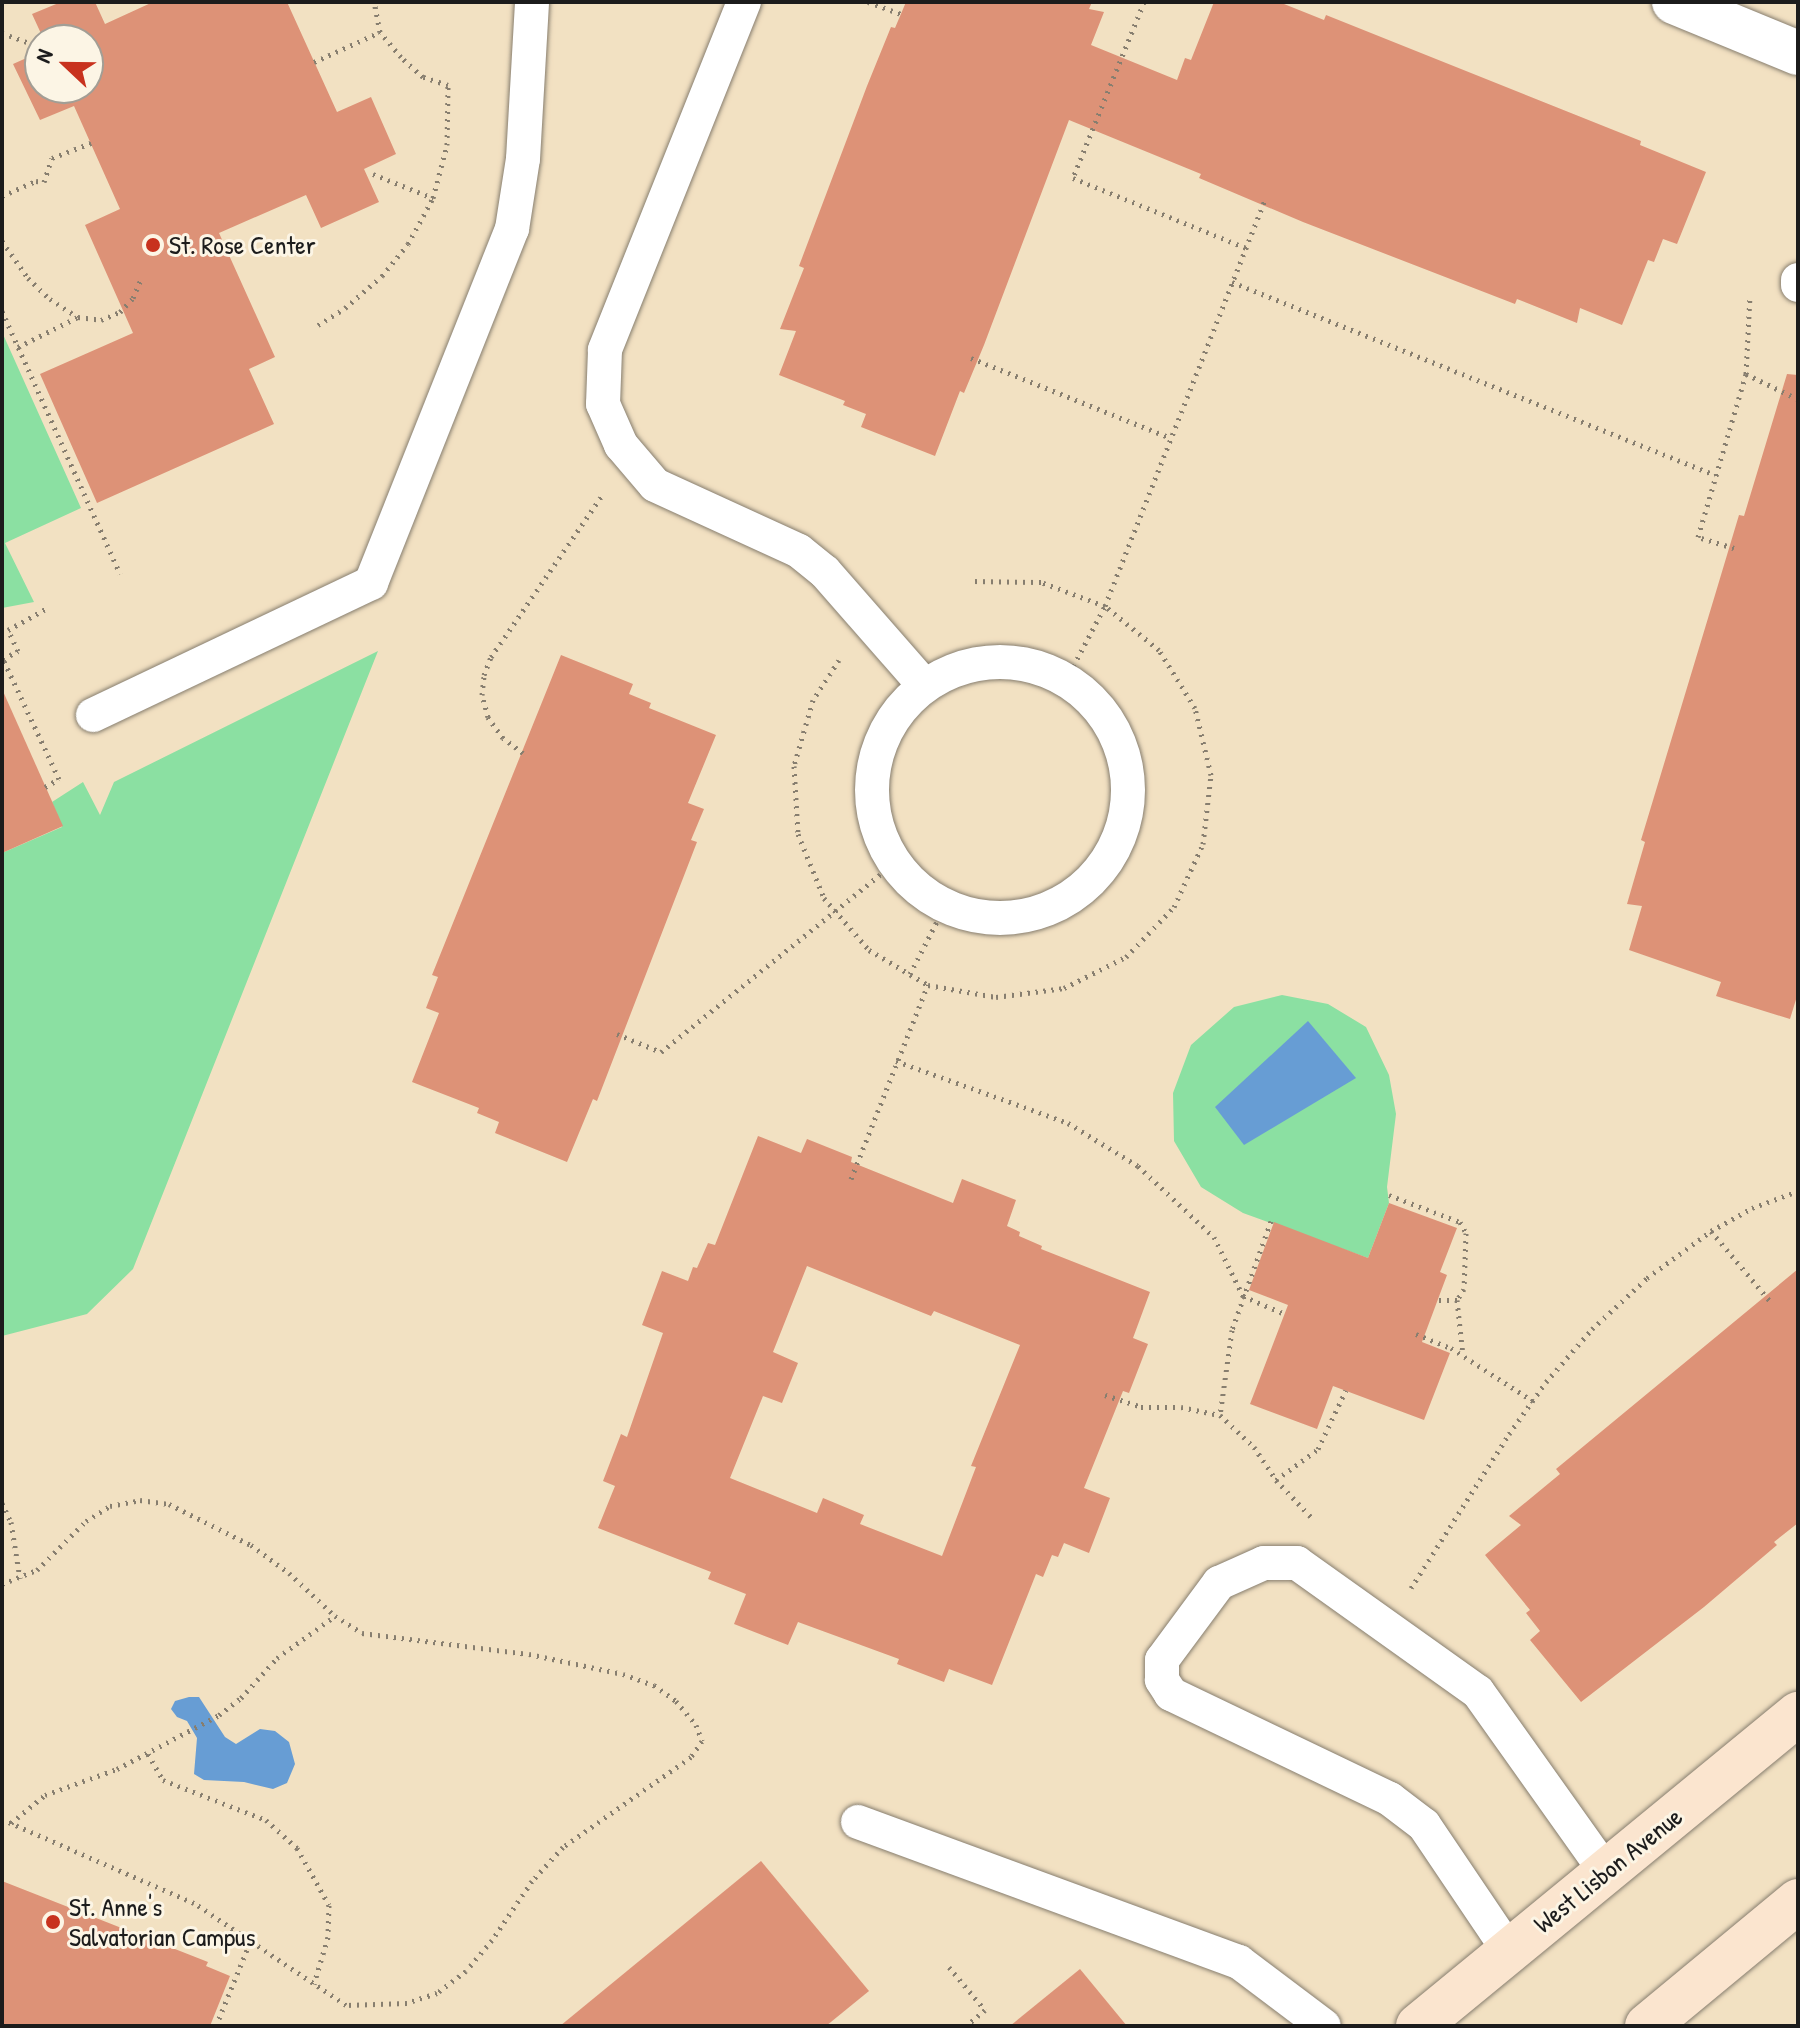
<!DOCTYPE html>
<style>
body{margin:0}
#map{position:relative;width:1800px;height:2028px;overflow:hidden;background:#f2e1c2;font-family:"Patrick Hand",sans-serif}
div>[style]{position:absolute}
.green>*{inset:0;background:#8be0a2}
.water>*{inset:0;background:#679dd4}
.building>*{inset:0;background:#dd9277}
.path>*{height:5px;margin-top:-2.5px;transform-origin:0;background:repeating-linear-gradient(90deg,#877e6f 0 2px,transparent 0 8px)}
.roads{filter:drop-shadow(0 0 2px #877e6f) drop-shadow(0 0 2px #877e6f)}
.service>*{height:34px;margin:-17px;padding:0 17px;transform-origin:17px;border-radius:17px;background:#fff}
.service>.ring{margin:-17px;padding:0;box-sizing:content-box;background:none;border:34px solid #fff;border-radius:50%}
.minor>*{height:44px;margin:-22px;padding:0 22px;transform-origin:22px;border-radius:22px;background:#fff}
.secondary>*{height:44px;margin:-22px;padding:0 22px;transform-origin:22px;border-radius:22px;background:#fbe5cf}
.dots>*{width:22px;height:22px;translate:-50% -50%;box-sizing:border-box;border:4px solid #fcf5e5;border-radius:50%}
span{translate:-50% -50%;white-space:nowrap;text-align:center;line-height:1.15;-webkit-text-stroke:6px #fcf5e5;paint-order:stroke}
.poi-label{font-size:26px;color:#1c1c1c}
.left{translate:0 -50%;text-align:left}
.street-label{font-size:26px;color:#1c1c1c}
.frame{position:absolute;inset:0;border:4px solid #1c1c1c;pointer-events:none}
.north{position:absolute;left:24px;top:24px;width:80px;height:80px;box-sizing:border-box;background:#fcf5e5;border:2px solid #a29e95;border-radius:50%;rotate:292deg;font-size:22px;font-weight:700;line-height:32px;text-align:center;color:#1c1c1c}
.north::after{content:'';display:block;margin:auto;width:28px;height:36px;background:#c8321e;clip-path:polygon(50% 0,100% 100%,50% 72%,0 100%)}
</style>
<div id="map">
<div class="green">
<i style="clip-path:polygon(2px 332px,81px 508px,5px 543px,34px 602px,2px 608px)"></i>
<i style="clip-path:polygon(378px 651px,133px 1269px,87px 1314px,2px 1336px,2px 853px,62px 827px,52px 802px,83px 782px,100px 815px,114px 782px)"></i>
<i style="clip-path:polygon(1282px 995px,1328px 1004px,1366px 1027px,1389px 1075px,1396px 1114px,1387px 1187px,1389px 1203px,1368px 1258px,1243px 1213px,1201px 1187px,1174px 1141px,1173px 1093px,1191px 1045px,1234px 1007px)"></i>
</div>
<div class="water">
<i style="clip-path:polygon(1308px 1021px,1356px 1078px,1244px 1145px,1215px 1107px)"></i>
<i style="clip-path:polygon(189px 1697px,199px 1697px,225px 1737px,236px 1744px,260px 1729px,275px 1731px,289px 1742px,295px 1764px,287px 1783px,273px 1789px,244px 1782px,204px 1780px,194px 1774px,197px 1738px,187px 1721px,177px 1717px,171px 1709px,175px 1701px)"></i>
</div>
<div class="building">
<i style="clip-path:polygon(61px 2px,95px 2px,105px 24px,153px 2px,287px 2px,337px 112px,371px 97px,396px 154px,364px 169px,379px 202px,321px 228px,306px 195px,219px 233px,275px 357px,249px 369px,274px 424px,97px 503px,40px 374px,133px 333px,85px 225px,120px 209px,74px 106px,40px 120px,13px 64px,40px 52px,40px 88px,88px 88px,88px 40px,44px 40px,32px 14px)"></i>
<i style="clip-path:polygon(906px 2px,1092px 2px,1089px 9px,1104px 12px,1091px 45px,1177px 80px,1185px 58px,1191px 60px,1214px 2px,1279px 2px,1324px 20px,1326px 15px,1641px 141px,1640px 145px,1706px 172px,1677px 244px,1663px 239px,1654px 262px,1648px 260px,1622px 325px,1580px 308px,1577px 323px,1517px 299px,1515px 304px,1303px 222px,1199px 178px,1201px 174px,1069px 120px,984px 345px,964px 393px,960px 391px,935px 456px,861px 427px,866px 414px,843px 405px,845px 401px,779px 375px,796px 331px,780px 329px,804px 268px,799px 266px,867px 86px,891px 27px,895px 28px)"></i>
<i style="clip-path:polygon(1787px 374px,1798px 375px,1798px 993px,1790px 1019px,1716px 996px,1721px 982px,1629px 950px,1642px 906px,1627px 904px,1645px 842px,1641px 840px,1715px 595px,1739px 515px,1744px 516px)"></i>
<i style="clip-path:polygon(561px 655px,633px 684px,629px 694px,651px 703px,649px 708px,716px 735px,688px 803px,704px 809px,691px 840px,697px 842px,597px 1101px,593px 1099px,567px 1162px,495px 1133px,499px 1122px,477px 1113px,479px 1108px,412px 1082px,439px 1013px,426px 1008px,438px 977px,432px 975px)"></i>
<i style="clip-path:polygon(2px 689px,63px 826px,2px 853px)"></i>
<i style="clip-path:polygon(evenodd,758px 1136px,801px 1153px,807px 1139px,852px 1157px,851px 1162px,953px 1203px,962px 1179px,1016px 1200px,1007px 1226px,1020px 1232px,1019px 1236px,1042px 1246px,1041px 1249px,1150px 1292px,1133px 1338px,1148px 1344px,1129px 1393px,1123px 1391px,1084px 1488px,1110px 1498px,1089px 1553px,1064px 1543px,1058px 1557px,1052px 1555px,1043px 1577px,1036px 1574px,992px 1685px,949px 1669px,944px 1682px,897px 1664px,899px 1659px,798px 1622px,788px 1645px,734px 1624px,746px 1594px,708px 1579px,711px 1572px,598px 1528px,615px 1486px,603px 1481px,621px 1434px,627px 1437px,663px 1333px,642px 1325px,662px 1271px,688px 1281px,693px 1267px,697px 1268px,708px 1243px,715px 1245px,758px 1136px,807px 1266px,931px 1316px,934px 1311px,1020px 1345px,971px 1466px,976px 1467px,942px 1556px,860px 1524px,864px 1515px,823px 1498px,817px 1513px,730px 1478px,763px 1396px,782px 1403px,798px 1363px,773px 1352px,807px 1266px)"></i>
<i style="clip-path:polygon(1389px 1203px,1457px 1228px,1440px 1272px,1447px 1275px,1422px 1342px,1450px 1353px,1424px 1420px,1333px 1386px,1317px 1429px,1250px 1404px,1288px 1305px,1249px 1290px,1274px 1222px,1368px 1258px)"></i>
<i style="clip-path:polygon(1798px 1269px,1798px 1523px,1774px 1542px,1777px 1545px,1704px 1607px,1581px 1702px,1530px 1640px,1540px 1631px,1526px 1613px,1530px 1610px,1485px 1555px,1521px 1525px,1509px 1516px,1560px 1474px,1556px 1469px)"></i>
<i style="clip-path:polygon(761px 1861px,869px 1991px,826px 2026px,560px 2026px)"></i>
<i style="clip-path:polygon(2px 1881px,208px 1962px,206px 1966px,230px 1976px,210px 2026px,2px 2026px)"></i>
<i style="clip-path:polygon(1080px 1969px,1127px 2026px,1010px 2026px)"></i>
</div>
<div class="path">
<i style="left:868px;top:2px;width:35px;rotate:20deg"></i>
<i style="left:1144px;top:2px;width:190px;rotate:112deg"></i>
<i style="left:1073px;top:178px;width:187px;rotate:22deg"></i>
<i style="left:2px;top:33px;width:38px;rotate:20deg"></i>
<i style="left:314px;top:62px;width:72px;rotate:-24.4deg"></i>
<i style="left:373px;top:174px;width:65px;rotate:21.8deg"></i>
<i style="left:2px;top:196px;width:37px;rotate:-24deg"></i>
<i style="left:36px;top:181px;width:8px;rotate:7deg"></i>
<i style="left:44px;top:182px;width:25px;rotate:-72deg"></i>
<i style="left:52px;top:158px;width:42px;rotate:-21deg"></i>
<i style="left:2px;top:241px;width:45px;rotate:54.9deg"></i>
<i style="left:28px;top:278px;width:30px;rotate:44deg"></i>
<i style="left:50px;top:299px;width:33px;rotate:33deg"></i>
<i style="left:78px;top:317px;width:23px;rotate:7deg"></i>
<i style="left:101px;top:320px;width:21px;rotate:-23deg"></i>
<i style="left:120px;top:312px;width:19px;rotate:-47deg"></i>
<i style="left:133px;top:298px;width:23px;rotate:-67deg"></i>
<i style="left:1232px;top:282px;width:520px;rotate:21.78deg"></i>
<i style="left:2px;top:311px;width:288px;rotate:65.8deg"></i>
<i style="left:318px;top:325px;width:32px;rotate:-32deg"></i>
<i style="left:345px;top:308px;width:49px;rotate:-40.9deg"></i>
<i style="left:382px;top:276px;width:41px;rotate:-50.9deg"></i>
<i style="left:408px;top:244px;width:52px;rotate:-61.5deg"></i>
<i style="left:433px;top:198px;width:55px;rotate:-75.2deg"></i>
<i style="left:447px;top:145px;width:60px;rotate:-89deg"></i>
<i style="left:448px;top:85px;width:26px;rotate:-162deg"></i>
<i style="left:423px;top:77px;width:30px;rotate:-138deg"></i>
<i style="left:401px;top:57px;width:33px;rotate:-130deg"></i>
<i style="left:380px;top:32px;width:31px;rotate:-101deg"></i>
<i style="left:18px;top:347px;width:67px;rotate:-26.6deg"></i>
<i style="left:971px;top:358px;width:215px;rotate:21.8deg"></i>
<i style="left:1746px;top:374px;width:79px;rotate:-87.1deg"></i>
<i style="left:1734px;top:548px;width:38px;rotate:-163deg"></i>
<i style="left:1698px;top:537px;width:170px;rotate:-73.6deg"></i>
<i style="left:1746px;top:374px;width:58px;rotate:25.7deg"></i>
<i style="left:839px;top:660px;width:48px;rotate:123deg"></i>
<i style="left:813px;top:700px;width:69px;rotate:106.1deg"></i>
<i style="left:794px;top:766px;width:68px;rotate:86.6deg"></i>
<i style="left:798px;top:834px;width:69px;rotate:67.9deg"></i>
<i style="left:824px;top:898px;width:69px;rotate:49.1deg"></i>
<i style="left:869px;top:950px;width:69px;rotate:30.7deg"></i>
<i style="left:928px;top:985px;width:69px;rotate:10deg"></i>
<i style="left:996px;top:997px;width:69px;rotate:-7.5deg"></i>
<i style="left:1064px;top:988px;width:69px;rotate:-26.6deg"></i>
<i style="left:1126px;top:957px;width:69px;rotate:-46.2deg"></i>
<i style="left:1174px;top:907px;width:69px;rotate:-65.3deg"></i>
<i style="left:1203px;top:844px;width:69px;rotate:-83.4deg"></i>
<i style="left:1211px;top:775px;width:69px;rotate:-103.4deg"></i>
<i style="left:1195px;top:708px;width:68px;rotate:-121.8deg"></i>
<i style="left:1159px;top:650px;width:70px;rotate:-140.8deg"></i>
<i style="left:1105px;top:606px;width:68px;rotate:-159.4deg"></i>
<i style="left:1041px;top:582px;width:69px;rotate:-179.2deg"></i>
<i style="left:1066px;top:680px;width:84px;rotate:-62.2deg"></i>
<i style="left:1105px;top:606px;width:437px;rotate:-68.5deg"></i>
<i style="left:523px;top:753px;width:25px;rotate:-143deg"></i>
<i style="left:503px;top:738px;width:26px;rotate:-126deg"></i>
<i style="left:488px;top:717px;width:23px;rotate:-105deg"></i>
<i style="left:482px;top:695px;width:20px;rotate:-84deg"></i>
<i style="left:484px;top:675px;width:19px;rotate:-69deg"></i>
<i style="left:491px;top:657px;width:198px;rotate:-55.5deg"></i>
<i style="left:45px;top:787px;width:16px;rotate:-30deg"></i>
<i style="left:59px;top:779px;width:132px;rotate:-115deg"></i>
<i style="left:3px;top:659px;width:17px;rotate:-28deg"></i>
<i style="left:18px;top:651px;width:23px;rotate:-115deg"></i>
<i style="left:8px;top:630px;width:47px;rotate:-29.3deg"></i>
<i style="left:910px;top:974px;width:76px;rotate:-62.8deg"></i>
<i style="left:617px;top:1034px;width:48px;rotate:22.2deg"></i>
<i style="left:661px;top:1052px;width:300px;rotate:-39deg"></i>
<i style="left:896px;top:1061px;width:183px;rotate:19.8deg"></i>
<i style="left:1068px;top:1123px;width:82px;rotate:31.6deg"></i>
<i style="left:1138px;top:1166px;width:104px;rotate:43.1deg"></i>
<i style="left:1214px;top:1237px;width:66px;rotate:63.8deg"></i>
<i style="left:1243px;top:1296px;width:46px;rotate:23.2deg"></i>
<i style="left:851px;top:1179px;width:209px;rotate:-68.4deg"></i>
<i style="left:1389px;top:1195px;width:76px;rotate:20.8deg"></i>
<i style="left:1460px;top:1222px;width:13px;rotate:61deg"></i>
<i style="left:1466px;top:1233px;width:56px;rotate:92deg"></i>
<i style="left:1464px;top:1289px;width:13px;rotate:122deg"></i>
<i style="left:1457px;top:1300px;width:20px;rotate:180deg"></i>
<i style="left:1271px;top:1221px;width:116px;rotate:109.7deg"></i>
<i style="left:1232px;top:1330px;width:86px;rotate:98deg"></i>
<i style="left:1220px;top:1415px;width:47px;rotate:43.3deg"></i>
<i style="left:1254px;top:1447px;width:40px;rotate:56deg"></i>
<i style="left:1276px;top:1480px;width:52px;rotate:46.5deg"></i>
<i style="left:1711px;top:1231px;width:92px;rotate:49.9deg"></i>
<i style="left:1457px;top:1300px;width:55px;rotate:83.8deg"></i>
<i style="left:1416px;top:1334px;width:38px;rotate:22deg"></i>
<i style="left:1451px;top:1348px;width:98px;rotate:32.9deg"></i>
<i style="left:1105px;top:1395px;width:38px;rotate:18deg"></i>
<i style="left:1141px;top:1407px;width:40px"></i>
<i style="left:1181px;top:1407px;width:40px;rotate:12deg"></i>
<i style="left:1276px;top:1480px;width:52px;rotate:-36.4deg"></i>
<i style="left:1318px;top:1449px;width:65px;rotate:-64.6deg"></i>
<i style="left:2px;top:1503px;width:21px;rotate:65deg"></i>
<i style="left:11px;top:1522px;width:57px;rotate:80.9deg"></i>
<i style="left:2px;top:1584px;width:38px;rotate:-22deg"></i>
<i style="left:37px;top:1570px;width:69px;rotate:-45deg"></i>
<i style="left:86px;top:1521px;width:28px;rotate:-32deg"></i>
<i style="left:110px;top:1506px;width:31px;rotate:-11deg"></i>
<i style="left:140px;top:1500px;width:29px;rotate:8deg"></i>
<i style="left:169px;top:1504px;width:92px;rotate:26.6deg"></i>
<i style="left:251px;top:1545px;width:47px;rotate:36.4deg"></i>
<i style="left:289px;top:1573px;width:63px;rotate:43.1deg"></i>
<i style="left:335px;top:1616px;width:32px;rotate:32deg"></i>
<i style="left:362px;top:1633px;width:168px;rotate:7.2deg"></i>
<i style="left:529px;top:1654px;width:96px;rotate:12deg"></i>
<i style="left:623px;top:1674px;width:33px;rotate:20deg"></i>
<i style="left:654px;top:1685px;width:27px;rotate:36deg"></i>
<i style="left:676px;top:1701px;width:31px;rotate:50deg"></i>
<i style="left:696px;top:1725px;width:17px;rotate:69deg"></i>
<i style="left:702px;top:1741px;width:19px;rotate:125deg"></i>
<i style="left:691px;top:1757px;width:156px;rotate:144.9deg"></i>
<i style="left:563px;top:1847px;width:46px;rotate:132.4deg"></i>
<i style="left:532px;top:1881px;width:71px;rotate:124.1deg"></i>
<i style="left:492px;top:1940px;width:40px;rotate:130deg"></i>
<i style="left:466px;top:1971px;width:36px;rotate:143deg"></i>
<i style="left:437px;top:1993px;width:32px;rotate:162deg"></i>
<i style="left:407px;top:2003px;width:61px;rotate:178.1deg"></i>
<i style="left:346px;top:2005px;width:183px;rotate:-146.1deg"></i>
<i style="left:194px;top:1903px;width:210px;rotate:-156.4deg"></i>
<i style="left:1411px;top:1588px;width:183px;rotate:-57.5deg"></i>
<i style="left:1509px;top:1434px;width:64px;rotate:-54.6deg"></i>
<i style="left:1546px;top:1382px;width:70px;rotate:-49deg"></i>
<i style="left:1592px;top:1329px;width:75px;rotate:-42.8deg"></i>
<i style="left:1647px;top:1278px;width:79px;rotate:-36.3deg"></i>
<i style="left:1711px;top:1231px;width:47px;rotate:-29.3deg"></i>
<i style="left:1752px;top:1208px;width:49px;rotate:-20.3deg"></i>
<i style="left:148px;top:1754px;width:30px;rotate:60deg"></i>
<i style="left:163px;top:1780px;width:110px;rotate:21.2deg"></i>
<i style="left:266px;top:1820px;width:42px;rotate:42.1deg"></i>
<i style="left:297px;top:1848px;width:65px;rotate:60.7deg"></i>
<i style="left:329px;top:1905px;width:32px;rotate:92deg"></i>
<i style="left:328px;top:1937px;width:49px;rotate:106.6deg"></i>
<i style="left:11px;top:1823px;width:44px;rotate:-39.5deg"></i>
<i style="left:45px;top:1795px;width:77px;rotate:-19.9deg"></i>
<i style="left:117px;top:1769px;width:115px;rotate:-27.9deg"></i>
<i style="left:219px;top:1715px;width:28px;rotate:-38deg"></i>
<i style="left:241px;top:1698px;width:54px;rotate:-48deg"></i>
<i style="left:277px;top:1658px;width:72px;rotate:-35.9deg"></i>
<i style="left:949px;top:1967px;width:56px;rotate:50.1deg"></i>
<i style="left:985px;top:2010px;width:25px;rotate:140deg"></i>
<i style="left:216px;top:2026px;width:93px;rotate:-67.9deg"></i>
</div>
<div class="roads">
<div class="service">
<i style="left:744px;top:2px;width:375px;rotate:111.8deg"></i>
<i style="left:605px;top:350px;width:54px;rotate:92.1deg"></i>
<i style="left:603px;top:404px;width:45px;rotate:66.3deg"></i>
<i style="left:621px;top:445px;width:52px;rotate:49.6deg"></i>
<i style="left:655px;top:485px;width:158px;rotate:24.6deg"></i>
<i style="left:799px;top:551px;width:33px;rotate:39deg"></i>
<i style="left:825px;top:572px;width:150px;rotate:48.8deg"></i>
<i style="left:1798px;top:280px;width:5px;rotate:90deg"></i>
<i class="ring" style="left:872px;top:662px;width:222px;height:222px"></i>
<i style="left:93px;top:715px;width:308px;rotate:-25.4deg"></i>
<i style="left:371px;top:583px;width:381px;rotate:-68.3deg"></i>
<i style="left:512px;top:229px;width:71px;rotate:-81.1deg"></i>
<i style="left:523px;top:159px;width:157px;rotate:-86.7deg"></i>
<i style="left:858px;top:1822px;width:406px;rotate:20.2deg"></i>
<i style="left:1239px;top:1962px;width:106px;rotate:37deg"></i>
<i style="left:1509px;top:1951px;width:152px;rotate:-124deg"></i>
<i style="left:1424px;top:1825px;width:43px;rotate:-142.6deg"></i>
<i style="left:1390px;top:1799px;width:243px;rotate:-154.4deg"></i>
<i style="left:1171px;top:1694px;width:17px;rotate:-123deg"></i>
<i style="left:1162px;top:1680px;width:20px;rotate:-90deg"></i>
<i style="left:1162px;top:1660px;width:96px;rotate:-53.5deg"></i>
<i style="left:1219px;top:1583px;width:49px;rotate:-24deg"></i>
<i style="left:1264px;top:1563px;width:33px"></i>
<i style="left:1297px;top:1563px;width:222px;rotate:35.5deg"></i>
<i style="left:1478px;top:1692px;width:221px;rotate:54.6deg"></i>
</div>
<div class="minor">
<i style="left:1674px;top:2px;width:134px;rotate:22.4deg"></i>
</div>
<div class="secondary">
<i style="left:1418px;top:2026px;width:492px;rotate:-39.4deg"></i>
<i style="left:1647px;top:2026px;width:196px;rotate:-39.6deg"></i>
</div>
</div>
<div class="dots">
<i style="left:153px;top:245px;background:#c8321e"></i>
<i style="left:53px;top:1922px;background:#c8321e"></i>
</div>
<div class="poi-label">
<span class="left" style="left:169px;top:245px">St. Rose Center</span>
<span class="left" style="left:69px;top:1922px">St. Anne's<br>Salvatorian Campus</span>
</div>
<div class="street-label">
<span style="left:1608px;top:1870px;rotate:-39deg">West Lisbon Avenue</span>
</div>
<div class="frame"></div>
<div class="north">N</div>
</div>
